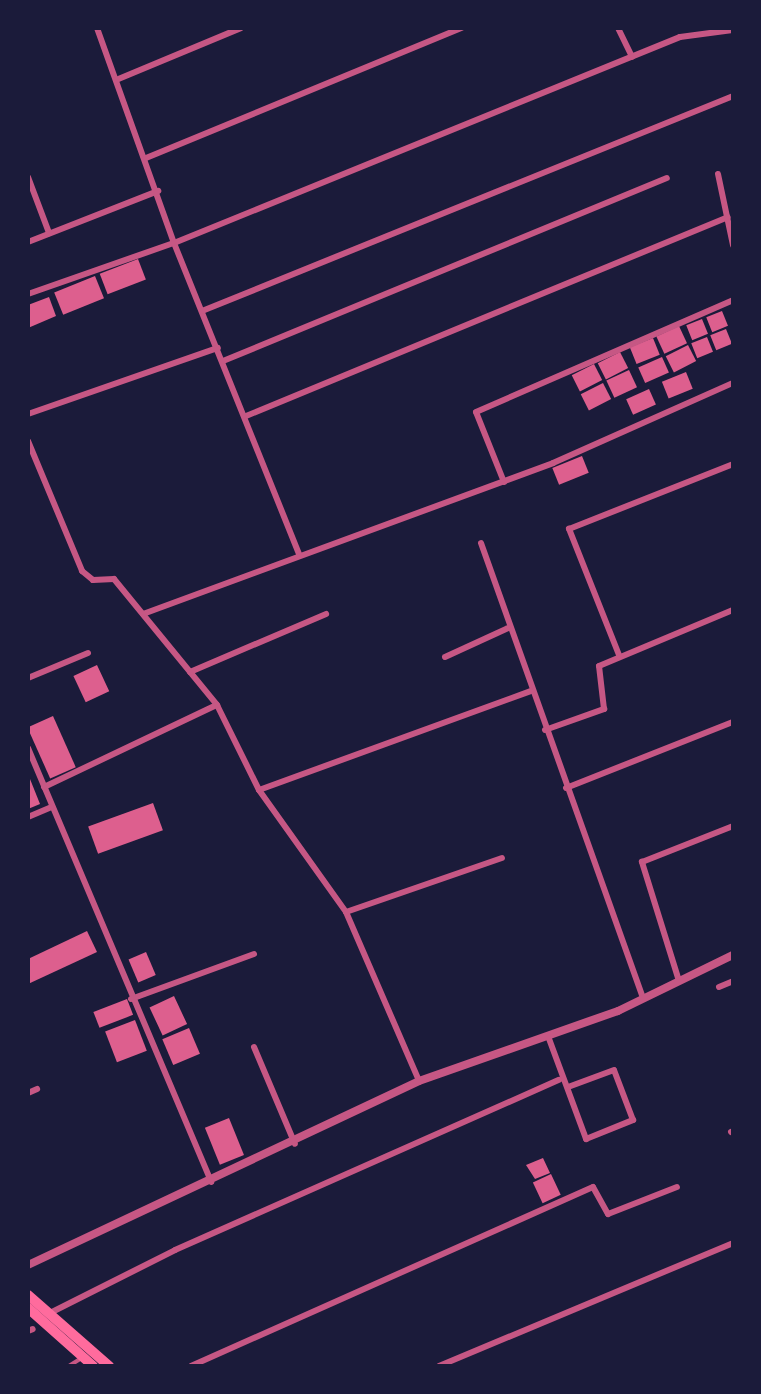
<!DOCTYPE html>
<style>
body{margin:0}
#map{position:relative;width:761px;height:1394px;overflow:hidden;background:#1b1b3a;font-family:"Exo 2",sans-serif}
div>[style]{position:absolute}
.building>*{inset:0;background:#dd5f8e;transform-origin:0 0}
.service>*{height:3.5px;margin:-1.75px;padding:0 1.75px;transform-origin:1.75px;border-radius:1.75px;background:#c65784}
.minor>*{height:6px;margin:-3px;padding:0 3px;transform-origin:3px;border-radius:3px;background:#c65784}
.tertiary>*{height:8px;margin:-4px;padding:0 4px;transform-origin:4px;border-radius:4px;background:#c65784}
.secondary>*{height:10px;margin:-5px;padding:0 5px;transform-origin:5px;border-radius:5px;background:#ff6b9d}
span{translate:-50% -50%;white-space:nowrap;text-align:center;line-height:1.15;-webkit-text-stroke:7px #1b1b3a;paint-order:stroke}
.frame{position:absolute;inset:0;border:30px solid #1b1b3a;pointer-events:none}
</style>
<div id="map">
<div class="building">
<i style="left:138px;top:259px;width:22px;height:41px;rotate:69deg"></i>
<i style="left:95px;top:276px;width:24px;height:44px;rotate:68deg"></i>
<i style="clip-path:polygon(49px 297px,56px 316px,28px 328px,28px 305px)"></i>
<i style="left:722px;top:311px;width:16px;height:17px;rotate:68deg"></i>
<i style="left:702px;top:319px;width:16px;height:17px;rotate:68deg"></i>
<i style="left:679px;top:326px;width:19px;height:25px;rotate:65deg"></i>
<i style="left:726px;top:329px;width:16px;height:17px;rotate:68deg"></i>
<i style="left:707px;top:337px;width:16px;height:17px;rotate:68deg"></i>
<i style="left:653px;top:338px;width:18px;height:25px;rotate:68deg"></i>
<i style="left:688px;top:345px;width:18px;height:25px;rotate:63deg"></i>
<i style="left:620px;top:352px;width:18px;height:25px;rotate:63deg"></i>
<i style="left:662px;top:357px;width:17px;height:26px;rotate:66deg"></i>
<i style="left:594px;top:364px;width:18px;height:25px;rotate:63deg"></i>
<i style="left:629px;top:370px;width:19px;height:25px;rotate:65deg"></i>
<i style="left:686px;top:372px;width:18px;height:26px;rotate:68deg"></i>
<i style="left:603px;top:383px;width:18px;height:25px;rotate:63deg"></i>
<i style="left:649px;top:389px;width:17px;height:25px;rotate:66deg"></i>
<i style="left:582px;top:456px;width:18px;height:32px;rotate:68deg"></i>
<i style="left:97px;top:665px;width:29px;height:26px;rotate:65deg"></i>
<i style="left:53px;top:716px;width:56px;height:28px;rotate:66deg"></i>
<i style="clip-path:polygon(28px 774px,40px 804px,28px 809px)"></i>
<i style="left:153px;top:803px;width:29px;height:69px;rotate:70deg"></i>
<i style="clip-path:polygon(87px 931px,97px 952px,28px 984px,28px 959px)"></i>
<i style="left:146px;top:952px;width:25px;height:19px;rotate:67deg"></i>
<i style="left:174px;top:996px;width:31px;height:27px;rotate:65deg"></i>
<i style="left:127px;top:999px;width:17px;height:36px;rotate:69deg"></i>
<i style="left:135px;top:1020px;width:33px;height:32px;rotate:69deg"></i>
<i style="left:189px;top:1028px;width:28px;height:29px;rotate:67deg"></i>
<i style="left:229px;top:1118px;width:40px;height:26px;rotate:68deg"></i>
<i style="clip-path:polygon(543px 1158px,550px 1173px,535px 1179px,526px 1165px)"></i>
<i style="left:551px;top:1174px;width:23px;height:20px;rotate:65deg"></i>
</div>
<div class="service">
<i style="left:69px;top:1366px;width:15px;rotate:-32deg"></i>
</div>
<div class="minor">
<i style="left:97px;top:28px;width:228px;rotate:70.3deg"></i>
<i style="left:174px;top:243px;width:335px;rotate:68.1deg"></i>
<i style="left:618px;top:28px;width:32px;rotate:64deg"></i>
<i style="left:116px;top:80px;width:135px;rotate:-22.6deg"></i>
<i style="left:146px;top:158px;width:341px;rotate:-22.4deg"></i>
<i style="left:718px;top:174px;width:73px;rotate:78.1deg"></i>
<i style="left:28px;top:177px;width:60px;rotate:69.4deg"></i>
<i style="left:28px;top:242px;width:140px;rotate:-21.4deg"></i>
<i style="left:28px;top:294px;width:155px;rotate:-19.3deg"></i>
<i style="left:174px;top:243px;width:546px;rotate:-22.15deg"></i>
<i style="left:680px;top:37px;width:53px;rotate:-7.5deg"></i>
<i style="left:202px;top:311px;width:573px;rotate:-22.04deg"></i>
<i style="left:223px;top:361px;width:480px;rotate:-22.4deg"></i>
<i style="left:28px;top:414px;width:201px;rotate:-19.2deg"></i>
<i style="left:246px;top:416px;width:521px;rotate:-22.43deg"></i>
<i style="left:28px;top:441px;width:141px;rotate:67.4deg"></i>
<i style="left:82px;top:571px;width:14px;rotate:39deg"></i>
<i style="left:93px;top:580px;width:21px;rotate:-3deg"></i>
<i style="left:114px;top:579px;width:163px;rotate:50.7deg"></i>
<i style="left:217px;top:705px;width:95px;rotate:63.7deg"></i>
<i style="left:259px;top:790px;width:150px;rotate:54.5deg"></i>
<i style="left:346px;top:912px;width:184px;rotate:66.6deg"></i>
<i style="left:504px;top:482px;width:75px;rotate:-111.8deg"></i>
<i style="left:476px;top:412px;width:280px;rotate:-23.5deg"></i>
<i style="left:481px;top:543px;width:484px;rotate:70.4deg"></i>
<i style="left:143px;top:614px;width:437px;rotate:-20.2deg"></i>
<i style="left:553px;top:463px;width:197px;rotate:-24deg"></i>
<i style="left:619px;top:655px;width:136px;rotate:-111.6deg"></i>
<i style="left:569px;top:529px;width:176px;rotate:-21.6deg"></i>
<i style="left:445px;top:657px;width:69px;rotate:-24.7deg"></i>
<i style="left:190px;top:672px;width:148px;rotate:-23.1deg"></i>
<i style="left:28px;top:678px;width:65px;rotate:-22.6deg"></i>
<i style="left:545px;top:730px;width:63px;rotate:-19.6deg"></i>
<i style="left:604px;top:709px;width:43px;rotate:-96.6deg"></i>
<i style="left:599px;top:666px;width:145px;rotate:-22.7deg"></i>
<i style="left:28px;top:748px;width:471px;rotate:67.1deg"></i>
<i style="left:44px;top:787px;width:191px;rotate:-25.4deg"></i>
<i style="left:566px;top:788px;width:180px;rotate:-21.6deg"></i>
<i style="left:259px;top:790px;width:289px;rotate:-20deg"></i>
<i style="left:28px;top:817px;width:25px;rotate:-23deg"></i>
<i style="left:346px;top:912px;width:165px;rotate:-19.1deg"></i>
<i style="left:679px;top:981px;width:125px;rotate:-107.3deg"></i>
<i style="left:642px;top:862px;width:98px;rotate:-21.6deg"></i>
<i style="left:719px;top:987px;width:15px;rotate:-23deg"></i>
<i style="left:131px;top:999px;width:131px;rotate:-20.1deg"></i>
<i style="left:548px;top:1036px;width:110px;rotate:69.7deg"></i>
<i style="left:586px;top:1139px;width:51px;rotate:-22deg"></i>
<i style="left:633px;top:1120px;width:53px;rotate:-110.8deg"></i>
<i style="left:614px;top:1070px;width:49px;rotate:159.7deg"></i>
<i style="left:254px;top:1047px;width:105px;rotate:67.1deg"></i>
<i style="left:28px;top:1093px;width:10px;rotate:-24deg"></i>
<i style="left:731px;top:1132px;width:2px;rotate:-27deg"></i>
<i style="left:50px;top:1313px;width:140px;rotate:-26.7deg"></i>
<i style="left:175px;top:1250px;width:420px;rotate:-23.9deg"></i>
<i style="left:28px;top:1331px;width:5px;rotate:-22deg"></i>
<i style="left:191px;top:1366px;width:440px;rotate:-24deg"></i>
<i style="left:593px;top:1187px;width:31px;rotate:61deg"></i>
<i style="left:608px;top:1214px;width:74px;rotate:-21.4deg"></i>
<i style="left:439px;top:1366px;width:319px;rotate:-22.7deg"></i>
</div>
<div class="tertiary">
<i style="left:28px;top:1265px;width:432px;rotate:-25.2deg"></i>
<i style="left:419px;top:1081px;width:211px;rotate:-19.4deg"></i>
<i style="left:618px;top:1011px;width:128px;rotate:-26deg"></i>
</div>
<div class="secondary">
<i style="left:28px;top:1295px;width:108px;rotate:41.2deg"></i>
<i style="left:28px;top:1308px;width:87px;rotate:41.7deg"></i>
</div>
<div class="frame"></div>
</div>
